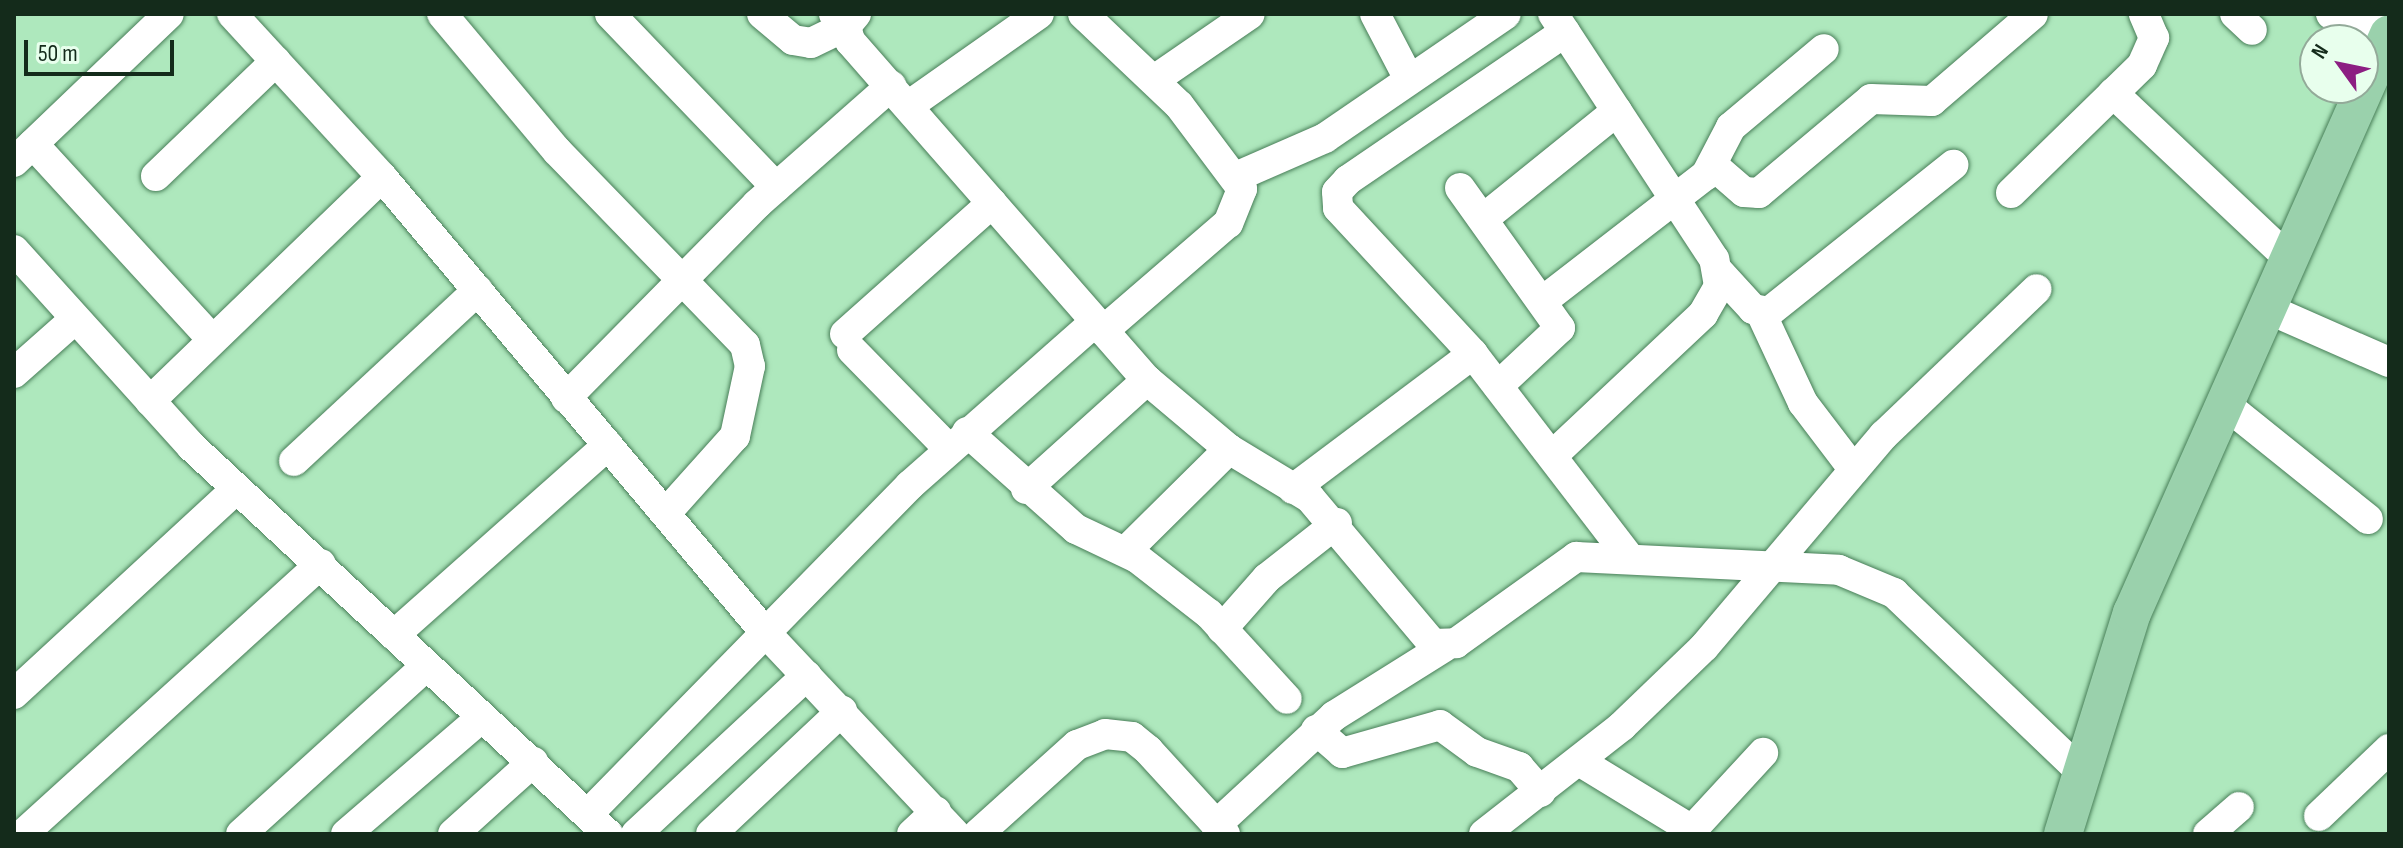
<!DOCTYPE html>
<style>
body{margin:0}
#map{position:relative;width:2403px;height:848px;overflow:hidden;background:#aee8bd;font-family:"Sofia Sans Condensed",sans-serif}
div>[style]{position:absolute}
.roads{filter:drop-shadow(0 0 2px #487e58) drop-shadow(0 0 2px #487e58)}
.minor>*{height:30px;margin:-15px;padding:0 15px;transform-origin:15px;border-radius:15px;background:#fff}
.major>*{height:38px;margin:-19px;padding:0 19px;transform-origin:19px;border-radius:19px;background:#9ad1ac}
span{translate:-50% -50%;white-space:nowrap;text-align:center;line-height:1.15;-webkit-text-stroke:8px #e8ffed;paint-order:stroke}
.frame{position:absolute;inset:0;border:16px solid #142b1b;pointer-events:none}
.north{position:absolute;left:2299px;top:24px;width:80px;height:80px;box-sizing:border-box;background:#e8ffed;border:2px solid #93aa99;border-radius:50%;rotate:303deg;font-size:22px;font-weight:700;line-height:32px;text-align:center;color:#142b1b}
.north::after{content:'';display:block;margin:auto;width:28px;height:36px;background:#8c1e82;clip-path:polygon(50% 0,100% 100%,50% 72%,0 100%)}
.scale{position:absolute;left:24px;top:40px;width:150px;height:36px;box-sizing:border-box;border:4px solid #142b1b;border-top:0;padding-left:10px;font-size:24px;line-height:28px;white-space:nowrap;color:#142b1b;-webkit-text-stroke:6px #e8ffed;paint-order:stroke}
</style>
<div id="map">
<div class="roads">
<div class="minor">
<i style="left:232px;top:14px;width:222px;rotate:47.4deg"></i>
<i style="left:382px;top:177px;width:592px;rotate:49.93deg"></i>
<i style="left:763px;top:630px;width:280px;rotate:46.7deg"></i>
<i style="left:442px;top:14px;width:179px;rotate:50deg"></i>
<i style="left:557px;top:151px;width:270px;rotate:45.9deg"></i>
<i style="left:745px;top:345px;width:22px;rotate:77deg"></i>
<i style="left:750px;top:366px;width:72px;rotate:102.1deg"></i>
<i style="left:735px;top:436px;width:103px;rotate:131.9deg"></i>
<i style="left:610px;top:14px;width:240px;rotate:46.2deg"></i>
<i style="left:762px;top:14px;width:40px;rotate:40deg"></i>
<i style="left:793px;top:40px;width:18px;rotate:9deg"></i>
<i style="left:811px;top:43px;width:39px;rotate:-26deg"></i>
<i style="left:846px;top:26px;width:17px;rotate:-135deg"></i>
<i style="left:856px;top:14px;width:16px;rotate:130deg"></i>
<i style="left:846px;top:26px;width:16px;rotate:75deg"></i>
<i style="left:850px;top:41px;width:451px;rotate:48.8deg"></i>
<i style="left:1147px;top:380px;width:107px;rotate:40.1deg"></i>
<i style="left:1229px;top:449px;width:95px;rotate:31.2deg"></i>
<i style="left:1310px;top:498px;width:191px;rotate:49.9deg"></i>
<i style="left:1433px;top:644px;width:23px;rotate:-2deg"></i>
<i style="left:1456px;top:643px;width:148px;rotate:-35.6deg"></i>
<i style="left:1576px;top:557px;width:263px;rotate:2.8deg"></i>
<i style="left:1839px;top:570px;width:60px;rotate:22.7deg"></i>
<i style="left:1894px;top:593px;width:257px;rotate:43.7deg"></i>
<i style="left:1083px;top:14px;width:132px;rotate:43.5deg"></i>
<i style="left:1179px;top:105px;width:105px;rotate:53.1deg"></i>
<i style="left:1242px;top:189px;width:37px;rotate:112deg"></i>
<i style="left:1228px;top:223px;width:165px;rotate:139.2deg"></i>
<i style="left:1375px;top:14px;width:73px;rotate:62.4deg"></i>
<i style="left:2235px;top:14px;width:23px;rotate:43deg"></i>
<i style="left:2331px;top:14px;width:60px;rotate:16.3deg"></i>
<i style="left:1565px;top:32px;width:263px;rotate:145.7deg"></i>
<i style="left:1348px;top:180px;width:16px;rotate:133deg"></i>
<i style="left:1337px;top:192px;width:16px;rotate:86deg"></i>
<i style="left:1338px;top:208px;width:199px;rotate:47.2deg"></i>
<i style="left:1473px;top:354px;width:253px;rotate:52.5deg"></i>
<i style="left:1154px;top:80px;width:116px;rotate:-34.5deg"></i>
<i style="left:2113px;top:93px;width:243px;rotate:43.3deg"></i>
<i style="left:908px;top:106px;width:160px;rotate:-35.1deg"></i>
<i style="left:33px;top:144px;width:260px;rotate:47.5deg"></i>
<i style="left:14px;top:162px;width:214px;rotate:-43.7deg"></i>
<i style="left:1715px;top:167px;width:38px;rotate:41deg"></i>
<i style="left:1744px;top:192px;width:15px;rotate:4deg"></i>
<i style="left:1759px;top:193px;width:146px;rotate:-40deg"></i>
<i style="left:1871px;top:99px;width:61px;rotate:1.9deg"></i>
<i style="left:1932px;top:101px;width:133px;rotate:-40.7deg"></i>
<i style="left:156px;top:176px;width:166px;rotate:-43.8deg"></i>
<i style="left:1238px;top:176px;width:95px;rotate:-23.6deg"></i>
<i style="left:1325px;top:138px;width:219px;rotate:-34.4deg"></i>
<i style="left:1460px;top:188px;width:172px;rotate:54.5deg"></i>
<i style="left:1560px;top:328px;width:85px;rotate:136.9deg"></i>
<i style="left:2011px;top:193px;width:183px;rotate:-44.3deg"></i>
<i style="left:2142px;top:65px;width:30px;rotate:-66deg"></i>
<i style="left:2154px;top:38px;width:26px;rotate:-113deg"></i>
<i style="left:1483px;top:219px;width:172px;rotate:-38.9deg"></i>
<i style="left:14px;top:250px;width:264px;rotate:47.9deg"></i>
<i style="left:191px;top:446px;width:570px;rotate:42.94deg"></i>
<i style="left:1719px;top:272px;width:50px;rotate:47.4deg"></i>
<i style="left:1753px;top:309px;width:16px;rotate:11deg"></i>
<i style="left:1769px;top:312px;width:236px;rotate:-38.6deg"></i>
<i style="left:1544px;top:300px;width:205px;rotate:-37.7deg"></i>
<i style="left:1706px;top:175px;width:54px;rotate:-62.5deg"></i>
<i style="left:1731px;top:127px;width:121px;rotate:-40deg"></i>
<i style="left:2268px;top:309px;width:132px;rotate:23.7deg"></i>
<i style="left:1761px;top:313px;width:99px;rotate:65deg"></i>
<i style="left:1803px;top:403px;width:84px;rotate:52.7deg"></i>
<i style="left:845px;top:334px;width:197px;rotate:-41.7deg"></i>
<i style="left:852px;top:350px;width:139px;rotate:45.6deg"></i>
<i style="left:14px;top:373px;width:81px;rotate:-41.5deg"></i>
<i style="left:566px;top:398px;width:272px;rotate:-45.4deg"></i>
<i style="left:757px;top:204px;width:179px;rotate:-41.4deg"></i>
<i style="left:150px;top:401px;width:322px;rotate:-44deg"></i>
<i style="left:2226px;top:405px;width:182px;rotate:38.8deg"></i>
<i style="left:967px;top:432px;width:146px;rotate:41.7deg"></i>
<i style="left:1076px;top:529px;width:68px;rotate:25.4deg"></i>
<i style="left:1137px;top:558px;width:91px;rotate:37.9deg"></i>
<i style="left:1209px;top:614px;width:115px;rotate:47.5deg"></i>
<i style="left:1553px;top:455px;width:206px;rotate:-43.2deg"></i>
<i style="left:1703px;top:314px;width:32px;rotate:-60deg"></i>
<i style="left:1719px;top:286px;width:27px;rotate:-100deg"></i>
<i style="left:1714px;top:259px;width:293px;rotate:-123.3deg"></i>
<i style="left:294px;top:461px;width:251px;rotate:-42.9deg"></i>
<i style="left:1026px;top:489px;width:163px;rotate:-42deg"></i>
<i style="left:1293px;top:489px;width:225px;rotate:-36.9deg"></i>
<i style="left:1126px;top:551px;width:145px;rotate:-44.7deg"></i>
<i style="left:1222px;top:629px;width:68px;rotate:-48.6deg"></i>
<i style="left:1267px;top:578px;width:89px;rotate:-38.2deg"></i>
<i style="left:394px;top:635px;width:286px;rotate:-41.6deg"></i>
<i style="left:14px;top:694px;width:302px;rotate:-42.7deg"></i>
<i style="left:1316px;top:730px;width:35px;rotate:41deg"></i>
<i style="left:1342px;top:753px;width:102px;rotate:-15.9deg"></i>
<i style="left:1440px;top:725px;width:46px;rotate:36.1deg"></i>
<i style="left:1477px;top:752px;width:45px;rotate:19.7deg"></i>
<i style="left:1519px;top:767px;width:33px;rotate:49deg"></i>
<i style="left:1579px;top:761px;width:132px;rotate:31.4deg"></i>
<i style="left:1692px;top:830px;width:105px;rotate:-47.3deg"></i>
<i style="left:589px;top:813px;width:459px;rotate:-45.6deg"></i>
<i style="left:910px;top:485px;width:247px;rotate:-41.4deg"></i>
<i style="left:2319px;top:816px;width:97px;rotate:-43.7deg"></i>
<i style="left:1216px;top:825px;width:161px;rotate:-42.7deg"></i>
<i style="left:1334px;top:716px;width:130px;rotate:-32.1deg"></i>
<i style="left:23px;top:834px;width:402px;rotate:-42.2deg"></i>
<i style="left:241px;top:834px;width:248px;rotate:-42.2deg"></i>
<i style="left:346px;top:834px;width:179px;rotate:-40.7deg"></i>
<i style="left:453px;top:834px;width:108px;rotate:-42deg"></i>
<i style="left:636px;top:834px;width:233px;rotate:-42.9deg"></i>
<i style="left:711px;top:834px;width:180px;rotate:-43.2deg"></i>
<i style="left:912px;top:834px;width:33px;rotate:-43deg"></i>
<i style="left:978px;top:834px;width:133px;rotate:-42deg"></i>
<i style="left:1077px;top:745px;width:30px;rotate:-21deg"></i>
<i style="left:1105px;top:734px;width:27px;rotate:6deg"></i>
<i style="left:1132px;top:737px;width:21px;rotate:39deg"></i>
<i style="left:1148px;top:750px;width:114px;rotate:47.5deg"></i>
<i style="left:1484px;top:834px;width:175px;rotate:-38deg"></i>
<i style="left:1622px;top:726px;width:114px;rotate:-43.9deg"></i>
<i style="left:1704px;top:647px;width:278px;rotate:-49.7deg"></i>
<i style="left:1884px;top:435px;width:211px;rotate:-43.7deg"></i>
<i style="left:2208px;top:834px;width:41px;rotate:-41.1deg"></i>
</div>
<div class="major">
<i style="left:2063px;top:834px;width:232px;rotate:-72.7deg"></i>
<i style="left:2132px;top:613px;width:633px;rotate:-66.07deg"></i>
</div>
</div>
<div class="frame"></div>
<div class="north">N</div>
<div class="scale">50 m</div>
</div>
